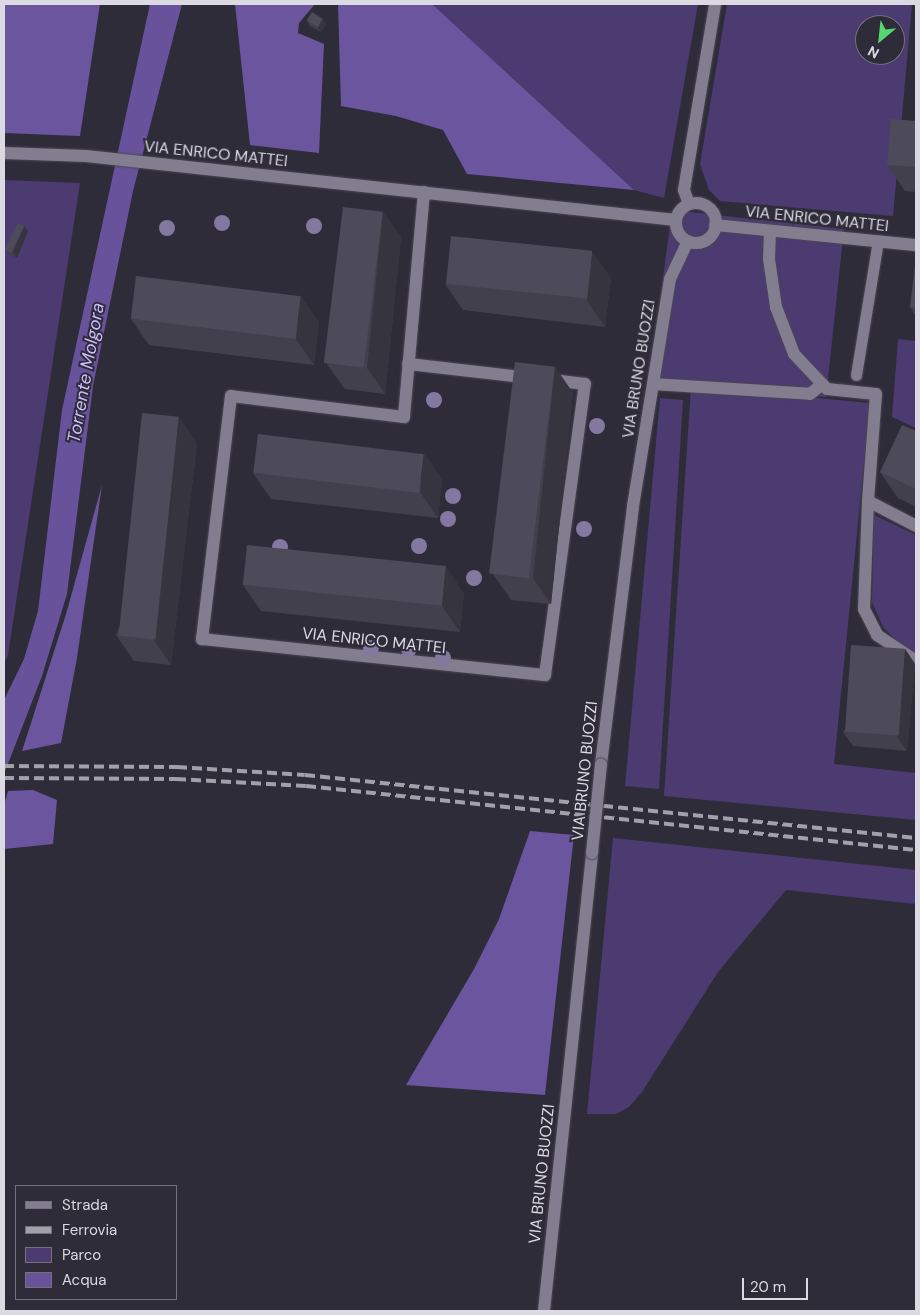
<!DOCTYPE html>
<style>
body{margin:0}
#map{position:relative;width:920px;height:1315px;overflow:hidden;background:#2f2c3a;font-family:"DM Sans",sans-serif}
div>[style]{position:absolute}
.green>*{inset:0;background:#4b3b71}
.forest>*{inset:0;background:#6b559f}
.water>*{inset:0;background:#69529c}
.roads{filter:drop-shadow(0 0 1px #4b4753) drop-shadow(0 0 1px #4b4753)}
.service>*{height:11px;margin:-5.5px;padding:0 5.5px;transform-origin:5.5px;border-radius:5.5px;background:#827e8f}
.pedestrian>*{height:12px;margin:-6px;padding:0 6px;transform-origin:6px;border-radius:6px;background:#827e8f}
.minor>*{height:12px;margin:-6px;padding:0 6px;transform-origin:6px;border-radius:6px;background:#827e8f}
.minor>.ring{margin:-6px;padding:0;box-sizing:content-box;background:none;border:12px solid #827e8f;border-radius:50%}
.rail>*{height:4px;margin-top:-2px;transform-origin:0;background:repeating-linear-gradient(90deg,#a2a0aa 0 10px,transparent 0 15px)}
.bridges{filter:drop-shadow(0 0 1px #4b4753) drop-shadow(0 0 1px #4b4753)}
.minor-bridge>*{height:12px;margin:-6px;padding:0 6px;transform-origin:6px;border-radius:6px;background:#827e8f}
.trees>*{width:16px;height:16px;margin:-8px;border-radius:50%;background:#8278a0}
.wall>*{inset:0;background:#42404d}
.shaded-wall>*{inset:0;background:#36343e}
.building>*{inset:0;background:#4d4a59;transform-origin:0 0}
span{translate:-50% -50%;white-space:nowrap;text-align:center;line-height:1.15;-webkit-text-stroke:4px #2f2c3a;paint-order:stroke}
.street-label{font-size:16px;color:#dbd9e2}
.water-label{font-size:18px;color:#ccbcfb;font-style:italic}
.frame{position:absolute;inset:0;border:5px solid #dbd9e2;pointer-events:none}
.legend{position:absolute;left:15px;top:1185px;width:162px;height:115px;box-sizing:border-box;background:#2f2c3a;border:1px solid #74717d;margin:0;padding:6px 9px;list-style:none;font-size:15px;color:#dbd9e2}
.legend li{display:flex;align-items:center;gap:10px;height:25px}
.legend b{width:25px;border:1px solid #74717d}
.north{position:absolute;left:855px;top:15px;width:50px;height:50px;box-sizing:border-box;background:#2f2c3a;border:1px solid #74717d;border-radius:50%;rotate:208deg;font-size:14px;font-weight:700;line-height:20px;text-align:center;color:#dbd9e2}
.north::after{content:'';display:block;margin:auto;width:18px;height:22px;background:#55d671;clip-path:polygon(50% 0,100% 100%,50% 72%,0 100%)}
.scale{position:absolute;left:742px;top:1278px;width:66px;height:22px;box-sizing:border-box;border:2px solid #dbd9e2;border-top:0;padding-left:6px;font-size:15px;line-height:18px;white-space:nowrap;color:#dbd9e2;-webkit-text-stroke:4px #2f2c3a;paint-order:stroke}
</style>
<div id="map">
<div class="green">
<i style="clip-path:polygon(432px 4px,698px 4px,664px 198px,634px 190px)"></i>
<i style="clip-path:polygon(evenodd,727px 4px,912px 4px,893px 216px,720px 201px,709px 190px,700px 164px,727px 4px,865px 25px,895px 25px,895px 55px,865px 55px,865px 25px)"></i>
<i style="clip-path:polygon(4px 180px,80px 183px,8px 655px,4px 663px)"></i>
<i style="clip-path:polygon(672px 210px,844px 229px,826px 397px,734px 390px,870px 403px,834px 764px,916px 773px,916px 820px,664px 796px,691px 387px,649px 383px)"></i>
<i style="clip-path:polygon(898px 339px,916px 341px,916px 428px,892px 417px)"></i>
<i style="clip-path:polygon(660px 398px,683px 400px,659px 789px,625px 786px)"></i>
<i style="clip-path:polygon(874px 515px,916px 535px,916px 655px,903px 647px,883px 627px,872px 602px)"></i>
<i style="clip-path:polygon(613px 838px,916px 870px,916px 904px,786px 890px,718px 972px,642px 1092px,629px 1107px,616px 1114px,587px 1114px)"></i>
</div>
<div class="forest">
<i style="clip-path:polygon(4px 4px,100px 4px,80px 136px,4px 133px)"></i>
<i style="clip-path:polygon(235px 4px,432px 4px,634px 190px,467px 174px,443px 130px,396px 116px,341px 106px,338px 4px,315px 4px,299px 23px,298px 33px,324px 44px,319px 153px,250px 145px)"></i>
<i style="clip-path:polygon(102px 485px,77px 658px,61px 743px,22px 751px,66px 614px)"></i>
<i style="clip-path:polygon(33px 790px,57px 800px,53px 844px,4px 849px,4px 805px,8px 791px)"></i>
<i style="clip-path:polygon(530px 831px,574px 835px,545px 1095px,406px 1085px,474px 969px,499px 919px)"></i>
</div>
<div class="water">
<i style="clip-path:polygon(150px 4px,182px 4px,133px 191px,93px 386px,67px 594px,42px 676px,4px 774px,4px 700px,24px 659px,38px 611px,62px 410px)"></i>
</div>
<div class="roads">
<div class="service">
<i style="left:856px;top:375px;width:136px;rotate:-80.7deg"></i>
</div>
<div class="pedestrian">
<i style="left:770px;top:231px;width:28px;rotate:92deg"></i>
<i style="left:769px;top:259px;width:49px;rotate:81.7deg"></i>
<i style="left:776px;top:307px;width:50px;rotate:69deg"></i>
<i style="left:794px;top:354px;width:48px;rotate:46.7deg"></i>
<i style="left:827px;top:389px;width:49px;rotate:5.8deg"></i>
<i style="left:876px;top:394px;width:107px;rotate:94.3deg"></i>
<i style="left:868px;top:501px;width:108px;rotate:92.1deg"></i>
<i style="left:864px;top:609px;width:29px;rotate:63deg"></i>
<i style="left:877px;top:635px;width:47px;rotate:33.7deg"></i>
<i style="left:653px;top:384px;width:157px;rotate:3.6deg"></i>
<i style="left:810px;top:394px;width:13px;rotate:-39deg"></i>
<i style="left:868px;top:501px;width:54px;rotate:27.5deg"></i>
</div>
<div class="minor">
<i style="left:4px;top:153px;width:82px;rotate:2.1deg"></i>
<i style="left:86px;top:156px;width:593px;rotate:6.19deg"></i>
<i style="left:424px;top:192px;width:226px;rotate:95.1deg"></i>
<i style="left:404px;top:417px;width:174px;rotate:-173.1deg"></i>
<i style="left:231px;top:396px;width:245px;rotate:96.8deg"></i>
<i style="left:202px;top:639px;width:345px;rotate:6deg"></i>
<i style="left:545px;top:675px;width:294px;rotate:-82.2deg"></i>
<i style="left:585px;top:384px;width:35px;rotate:-173deg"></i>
<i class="ring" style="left:676px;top:203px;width:28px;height:28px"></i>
<i style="left:689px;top:204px;width:15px;rotate:-110deg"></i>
<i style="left:684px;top:190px;width:189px;rotate:-80.5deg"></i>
<i style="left:715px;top:225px;width:202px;rotate:5.7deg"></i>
<i style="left:408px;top:364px;width:123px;rotate:6.5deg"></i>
<i style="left:601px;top:764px;width:260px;rotate:-82.9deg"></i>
<i style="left:633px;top:506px;width:124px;rotate:-80.7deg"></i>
<i style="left:653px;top:384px;width:106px;rotate:-80.8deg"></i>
<i style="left:670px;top:279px;width:42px;rotate:-64.7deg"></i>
<i style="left:544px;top:1311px;width:461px;rotate:-84deg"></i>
</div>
</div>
<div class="rail">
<i style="left:4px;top:766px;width:173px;rotate:0.3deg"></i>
<i style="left:177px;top:767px;width:128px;rotate:3.6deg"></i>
<i style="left:305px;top:775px;width:614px;rotate:5.89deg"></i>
<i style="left:4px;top:778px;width:172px;rotate:0.3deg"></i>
<i style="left:176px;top:779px;width:130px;rotate:3.1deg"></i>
<i style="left:306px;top:786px;width:613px;rotate:5.99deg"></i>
</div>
<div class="bridges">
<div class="minor-bridge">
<i style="left:592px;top:853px;width:89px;rotate:-84.2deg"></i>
</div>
</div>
<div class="trees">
<i style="left:222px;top:223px"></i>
<i style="left:314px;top:226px"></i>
<i style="left:167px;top:228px"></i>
<i style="left:434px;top:400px"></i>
<i style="left:597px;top:426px"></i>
<i style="left:453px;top:496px"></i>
<i style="left:448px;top:519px"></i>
<i style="left:584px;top:529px"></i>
<i style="left:419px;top:546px"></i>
<i style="left:280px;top:547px"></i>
<i style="left:474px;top:578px"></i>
<i style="left:371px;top:648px"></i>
<i style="left:409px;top:649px"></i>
<i style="left:443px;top:658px"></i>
</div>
<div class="wall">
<i style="clip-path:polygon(307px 21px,327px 24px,321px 32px,310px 26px)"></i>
<i style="clip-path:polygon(916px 121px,916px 192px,905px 191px,887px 165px)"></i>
<i style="clip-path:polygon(383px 212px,401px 238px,385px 394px,345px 389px,326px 363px)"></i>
<i style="clip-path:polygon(28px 231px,17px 258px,10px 255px,6px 250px)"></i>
<i style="clip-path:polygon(592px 252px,611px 278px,605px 327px,463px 310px,445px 284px)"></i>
<i style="clip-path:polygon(916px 266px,916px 316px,910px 307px)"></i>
<i style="clip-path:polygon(131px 319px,319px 322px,314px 365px,149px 345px)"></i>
<i style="clip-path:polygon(555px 367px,573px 393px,551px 604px,511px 600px,493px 574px)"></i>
<i style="clip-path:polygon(916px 431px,916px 507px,898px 498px,880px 472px)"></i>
<i style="clip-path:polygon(197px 443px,171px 665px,134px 661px,116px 635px)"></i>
<i style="clip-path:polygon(253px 473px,442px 479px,438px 518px,271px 499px)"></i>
<i style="clip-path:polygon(243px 585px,464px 593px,460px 632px,261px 611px)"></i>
<i style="clip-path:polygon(905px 649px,915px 664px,907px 751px,853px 746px,843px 732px)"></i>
</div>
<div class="shaded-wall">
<i style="clip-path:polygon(323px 19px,327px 24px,321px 32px,318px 28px)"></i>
<i style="clip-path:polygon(383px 212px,401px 238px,385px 394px,367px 368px)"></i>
<i style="clip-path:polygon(24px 226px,28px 231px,17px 258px,13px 253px)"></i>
<i style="clip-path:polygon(592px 252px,611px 278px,605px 327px,587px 301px)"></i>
<i style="clip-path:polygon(301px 296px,319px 322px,314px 365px,296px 339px)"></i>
<i style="clip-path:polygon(555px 367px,573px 393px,551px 604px,533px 578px)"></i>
<i style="clip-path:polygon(179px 417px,197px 443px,171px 665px,153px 639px)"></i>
<i style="clip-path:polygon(424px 453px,442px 479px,438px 518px,420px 492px)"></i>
<i style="clip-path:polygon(446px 567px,464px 593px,460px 632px,442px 606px)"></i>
<i style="clip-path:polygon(905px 649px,915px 664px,907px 751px,897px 737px)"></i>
</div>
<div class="building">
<i style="left:312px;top:12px;width:13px;height:10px;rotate:32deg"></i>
<i style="clip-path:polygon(891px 119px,916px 121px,916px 167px,887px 165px)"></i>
<i style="left:343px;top:207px;width:40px;height:157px;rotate:7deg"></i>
<i style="left:18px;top:223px;width:7px;height:30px;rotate:27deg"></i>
<i style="left:451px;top:236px;width:142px;height:48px;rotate:6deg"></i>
<i style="clip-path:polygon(915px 266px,916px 266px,916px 308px,910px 307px)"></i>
<i style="left:136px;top:276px;width:166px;height:43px;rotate:7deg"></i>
<i style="left:515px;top:362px;width:40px;height:213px;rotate:7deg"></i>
<i style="left:142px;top:413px;width:37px;height:224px;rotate:6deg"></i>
<i style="clip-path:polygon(902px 425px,916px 431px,916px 489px,880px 472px)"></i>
<i style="left:258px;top:434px;width:167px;height:39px;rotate:7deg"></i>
<i style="left:247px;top:545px;width:200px;height:40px;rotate:6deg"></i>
<i style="left:851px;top:645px;width:54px;height:87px;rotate:4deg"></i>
</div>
<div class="street-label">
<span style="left:216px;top:154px;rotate:6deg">VIA ENRICO MATTEI</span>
<span style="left:817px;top:219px;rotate:6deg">VIA ENRICO MATTEI</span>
<span style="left:639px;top:369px;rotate:-81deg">VIA BRUNO BUOZZI</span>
<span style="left:374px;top:641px;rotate:6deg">VIA ENRICO MATTEI</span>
<span style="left:585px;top:771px;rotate:-84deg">VIA BRUNO BUOZZI</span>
<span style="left:542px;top:1174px;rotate:-84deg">VIA BRUNO BUOZZI</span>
</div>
<div class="water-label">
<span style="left:86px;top:373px;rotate:-80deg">Torrente Molgora</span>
</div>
<div class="frame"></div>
<ul class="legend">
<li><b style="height:6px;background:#827e8f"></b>Strada</li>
<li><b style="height:6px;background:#a2a0aa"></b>Ferrovia</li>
<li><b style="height:14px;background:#4b3b71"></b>Parco</li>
<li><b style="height:14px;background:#69529c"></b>Acqua</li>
</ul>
<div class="north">N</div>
<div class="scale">20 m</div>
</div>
